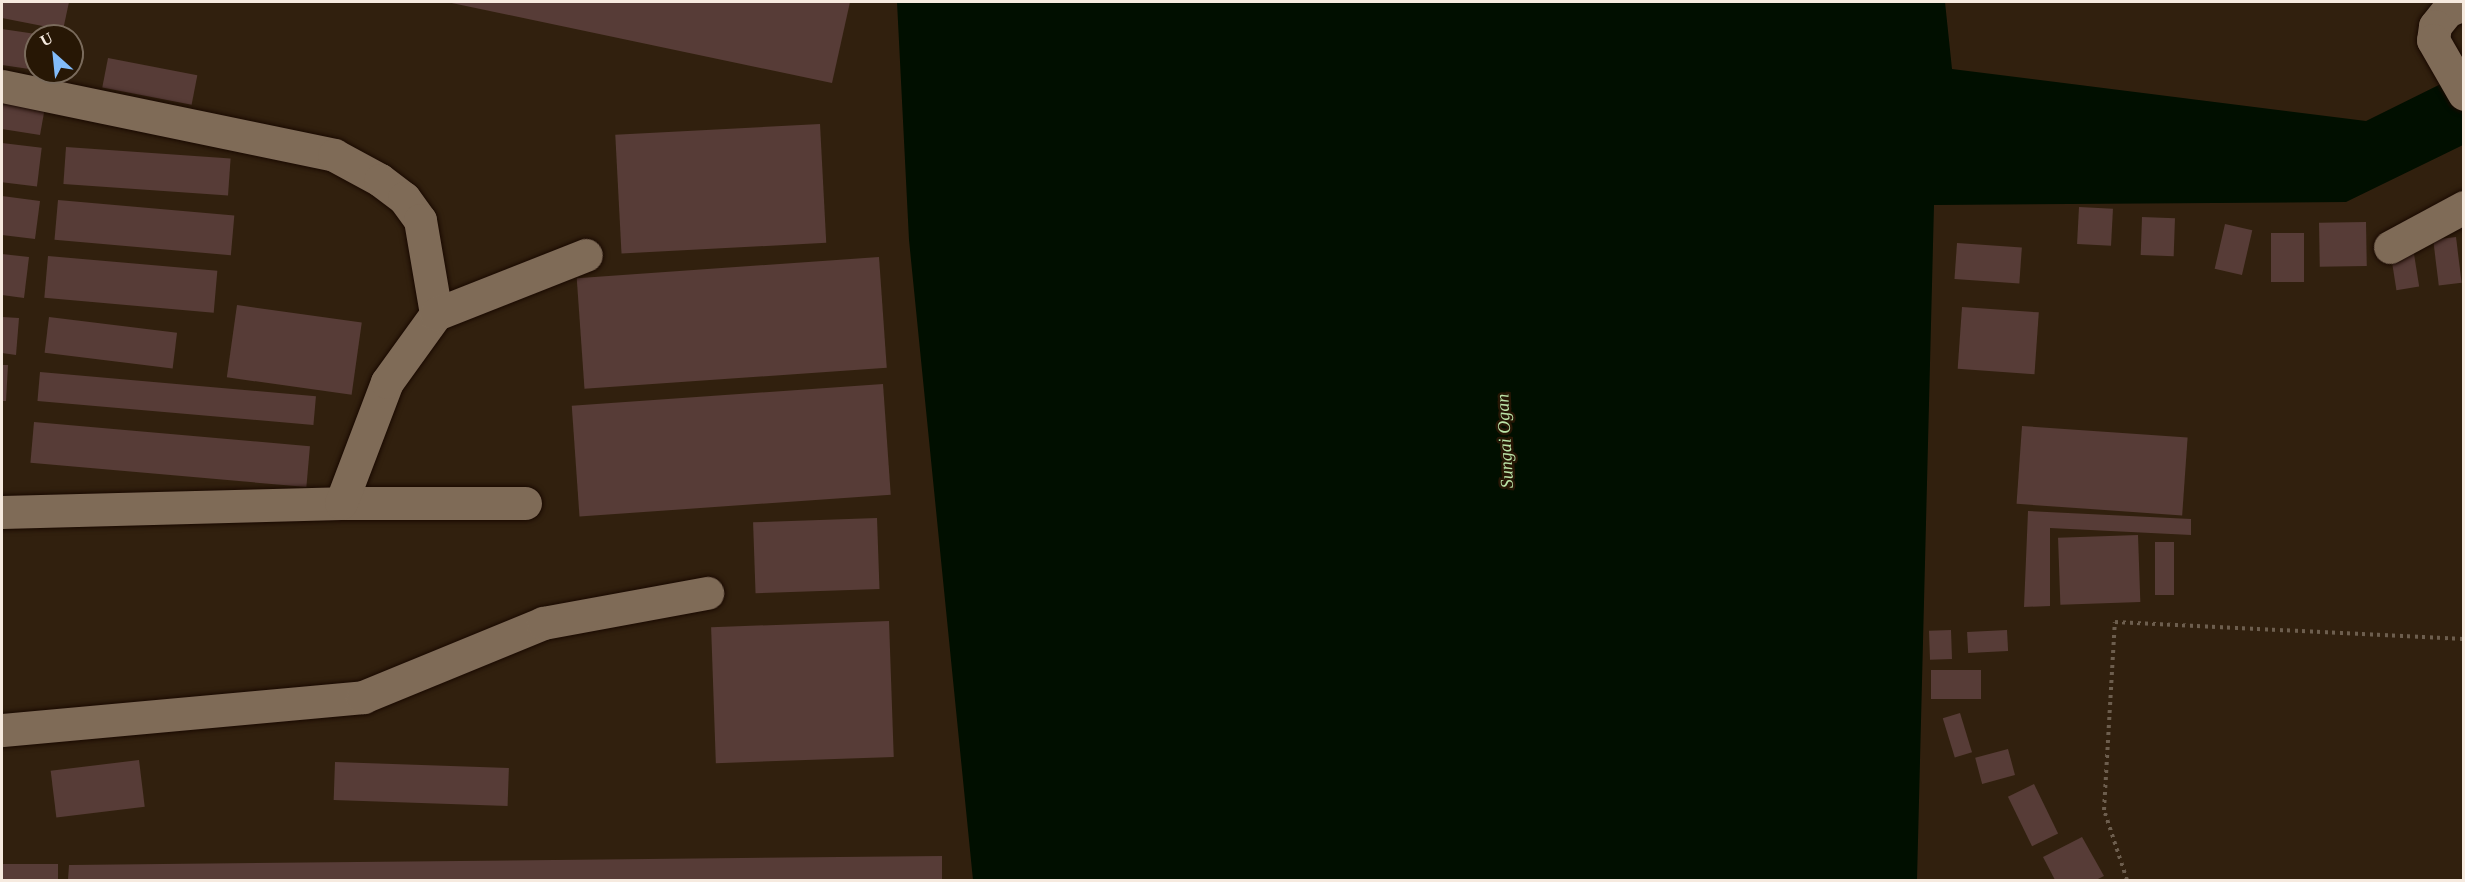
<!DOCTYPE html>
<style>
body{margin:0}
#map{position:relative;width:2465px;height:882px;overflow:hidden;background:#31200e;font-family:"Times New Roman",serif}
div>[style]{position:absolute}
.water>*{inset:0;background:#010f00}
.building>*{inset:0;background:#573c37;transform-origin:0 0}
.path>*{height:4px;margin-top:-2px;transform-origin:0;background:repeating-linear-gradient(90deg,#6d5e4e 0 3px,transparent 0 7.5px)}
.roads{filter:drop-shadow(0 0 2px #190900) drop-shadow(0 0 2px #190900)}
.minor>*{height:33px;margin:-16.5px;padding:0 16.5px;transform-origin:16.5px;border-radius:16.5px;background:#7f6b57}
span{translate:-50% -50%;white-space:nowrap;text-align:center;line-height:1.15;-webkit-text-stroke:5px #271705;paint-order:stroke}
.water-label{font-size:18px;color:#bce4a8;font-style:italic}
.frame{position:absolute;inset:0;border:3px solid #f6eadf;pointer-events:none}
.north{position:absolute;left:24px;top:24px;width:60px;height:60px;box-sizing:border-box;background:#271705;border:2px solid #7a6b5c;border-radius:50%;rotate:333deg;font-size:16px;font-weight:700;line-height:24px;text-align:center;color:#f6eadf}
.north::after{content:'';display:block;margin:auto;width:21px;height:27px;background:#82bcfa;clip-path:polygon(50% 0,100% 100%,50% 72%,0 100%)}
</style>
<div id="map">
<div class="water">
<i style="clip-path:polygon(897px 2px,1945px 2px,1952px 69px,2366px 121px,2463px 73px,2463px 145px,2346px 202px,1934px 205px,1917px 880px,973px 880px,909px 240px)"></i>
</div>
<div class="building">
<i style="clip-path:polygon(2px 2px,69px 2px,63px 30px,2px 18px)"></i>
<i style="clip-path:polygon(447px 2px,850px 2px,832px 83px)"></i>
<i style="clip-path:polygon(2px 29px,36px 34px,36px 70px,2px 65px)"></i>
<i style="left:108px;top:58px;width:91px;height:30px;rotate:11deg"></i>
<i style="clip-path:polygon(2px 89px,47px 96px,40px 135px,2px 129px)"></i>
<i style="left:820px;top:124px;width:119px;height:205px;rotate:87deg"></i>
<i style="left:2px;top:143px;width:40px;height:39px;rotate:7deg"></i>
<i style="left:66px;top:147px;width:165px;height:37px;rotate:4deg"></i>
<i style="clip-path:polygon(2px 196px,40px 201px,35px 239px,2px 235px)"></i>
<i style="left:58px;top:200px;width:177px;height:40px;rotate:5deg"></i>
<i style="left:2079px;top:207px;width:34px;height:37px;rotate:3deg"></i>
<i style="left:2142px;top:217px;width:33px;height:38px;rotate:2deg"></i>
<i style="left:2366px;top:222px;width:44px;height:47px;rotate:89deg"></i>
<i style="left:2225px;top:224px;width:28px;height:46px;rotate:13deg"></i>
<i style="left:2271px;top:233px;width:33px;height:49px"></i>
<i style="left:2456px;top:237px;width:46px;height:23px;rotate:83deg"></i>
<i style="left:1957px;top:243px;width:65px;height:36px;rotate:4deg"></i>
<i style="clip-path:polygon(2px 254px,29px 257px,24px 298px,2px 295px)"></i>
<i style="left:2414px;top:254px;width:33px;height:23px;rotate:81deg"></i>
<i style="left:48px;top:256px;width:170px;height:42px;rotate:5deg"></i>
<i style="left:879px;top:257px;width:111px;height:303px;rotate:86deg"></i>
<i style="left:237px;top:305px;width:126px;height:73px;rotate:8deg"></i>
<i style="left:1962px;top:307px;width:77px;height:62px;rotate:4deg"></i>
<i style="clip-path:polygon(2px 317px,19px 318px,16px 355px,2px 353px)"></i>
<i style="left:49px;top:317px;width:129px;height:36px;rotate:7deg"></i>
<i style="clip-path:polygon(2px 365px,8px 365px,6px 401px,2px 401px)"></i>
<i style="left:40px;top:372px;width:277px;height:29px;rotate:5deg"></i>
<i style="left:883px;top:384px;width:111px;height:312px;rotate:86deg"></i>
<i style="left:34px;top:422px;width:277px;height:41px;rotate:5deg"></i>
<i style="left:2022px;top:426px;width:166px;height:78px;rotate:4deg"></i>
<i style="clip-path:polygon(2028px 511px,2191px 519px,2191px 535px,2050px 528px,2050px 606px,2024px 607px)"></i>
<i style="left:877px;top:518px;width:71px;height:124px;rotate:88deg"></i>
<i style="left:2138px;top:535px;width:67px;height:80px;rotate:88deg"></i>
<i style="left:2155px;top:542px;width:19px;height:53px"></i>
<i style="left:889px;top:621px;width:136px;height:178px;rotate:88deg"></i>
<i style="left:1951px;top:630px;width:29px;height:22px;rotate:88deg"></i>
<i style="left:2007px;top:630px;width:21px;height:40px;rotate:87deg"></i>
<i style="left:1981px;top:670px;width:29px;height:50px;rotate:90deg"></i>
<i style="left:1960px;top:713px;width:41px;height:18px;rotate:73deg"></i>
<i style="left:2008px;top:749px;width:27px;height:34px;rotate:75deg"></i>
<i style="left:139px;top:760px;width:47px;height:89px;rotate:83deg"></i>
<i style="left:335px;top:762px;width:174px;height:38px;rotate:2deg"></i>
<i style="left:2034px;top:784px;width:55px;height:29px;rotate:64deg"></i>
<i style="clip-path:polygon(2082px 837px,2104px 876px,2096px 880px,2055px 880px,2043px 857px)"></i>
<i style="clip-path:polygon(942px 856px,942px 880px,68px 880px,69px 865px)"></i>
<i style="left:58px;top:864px;width:16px;height:56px;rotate:90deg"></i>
</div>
<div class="path">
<i style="left:2127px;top:880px;width:74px;rotate:-108.2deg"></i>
<i style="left:2104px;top:810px;width:188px;rotate:-86.7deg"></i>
<i style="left:2115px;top:622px;width:349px;rotate:2.8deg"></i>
</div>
<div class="roads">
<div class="minor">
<i style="left:2464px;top:4px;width:18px;rotate:158deg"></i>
<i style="left:2447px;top:11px;width:19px;rotate:129deg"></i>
<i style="left:2435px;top:26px;width:14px;rotate:98deg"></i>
<i style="left:2433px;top:40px;width:62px;rotate:60.1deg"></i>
<i style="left:2px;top:86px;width:339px;rotate:11.7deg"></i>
<i style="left:334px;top:155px;width:52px;rotate:28.5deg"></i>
<i style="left:380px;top:180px;width:30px;rotate:37deg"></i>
<i style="left:404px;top:198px;width:27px;rotate:54deg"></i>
<i style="left:420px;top:220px;width:95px;rotate:80.3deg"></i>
<i style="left:2390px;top:247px;width:84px;rotate:-28.4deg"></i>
<i style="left:341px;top:503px;width:184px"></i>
<i style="left:2px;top:512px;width:339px;rotate:-1.5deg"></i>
<i style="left:341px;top:503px;width:129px;rotate:-69.2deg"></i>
<i style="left:387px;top:382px;width:84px;rotate:-54.2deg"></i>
<i style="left:436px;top:314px;width:161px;rotate:-21.5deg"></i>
<i style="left:2px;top:730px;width:363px;rotate:-5.2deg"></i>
<i style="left:363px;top:697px;width:195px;rotate:-22.3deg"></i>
<i style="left:543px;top:623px;width:167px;rotate:-10.4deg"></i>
</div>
</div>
<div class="water-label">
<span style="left:1505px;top:441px;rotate:-93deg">Sungai Ogan</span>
</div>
<div class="frame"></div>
<div class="north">U</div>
</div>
